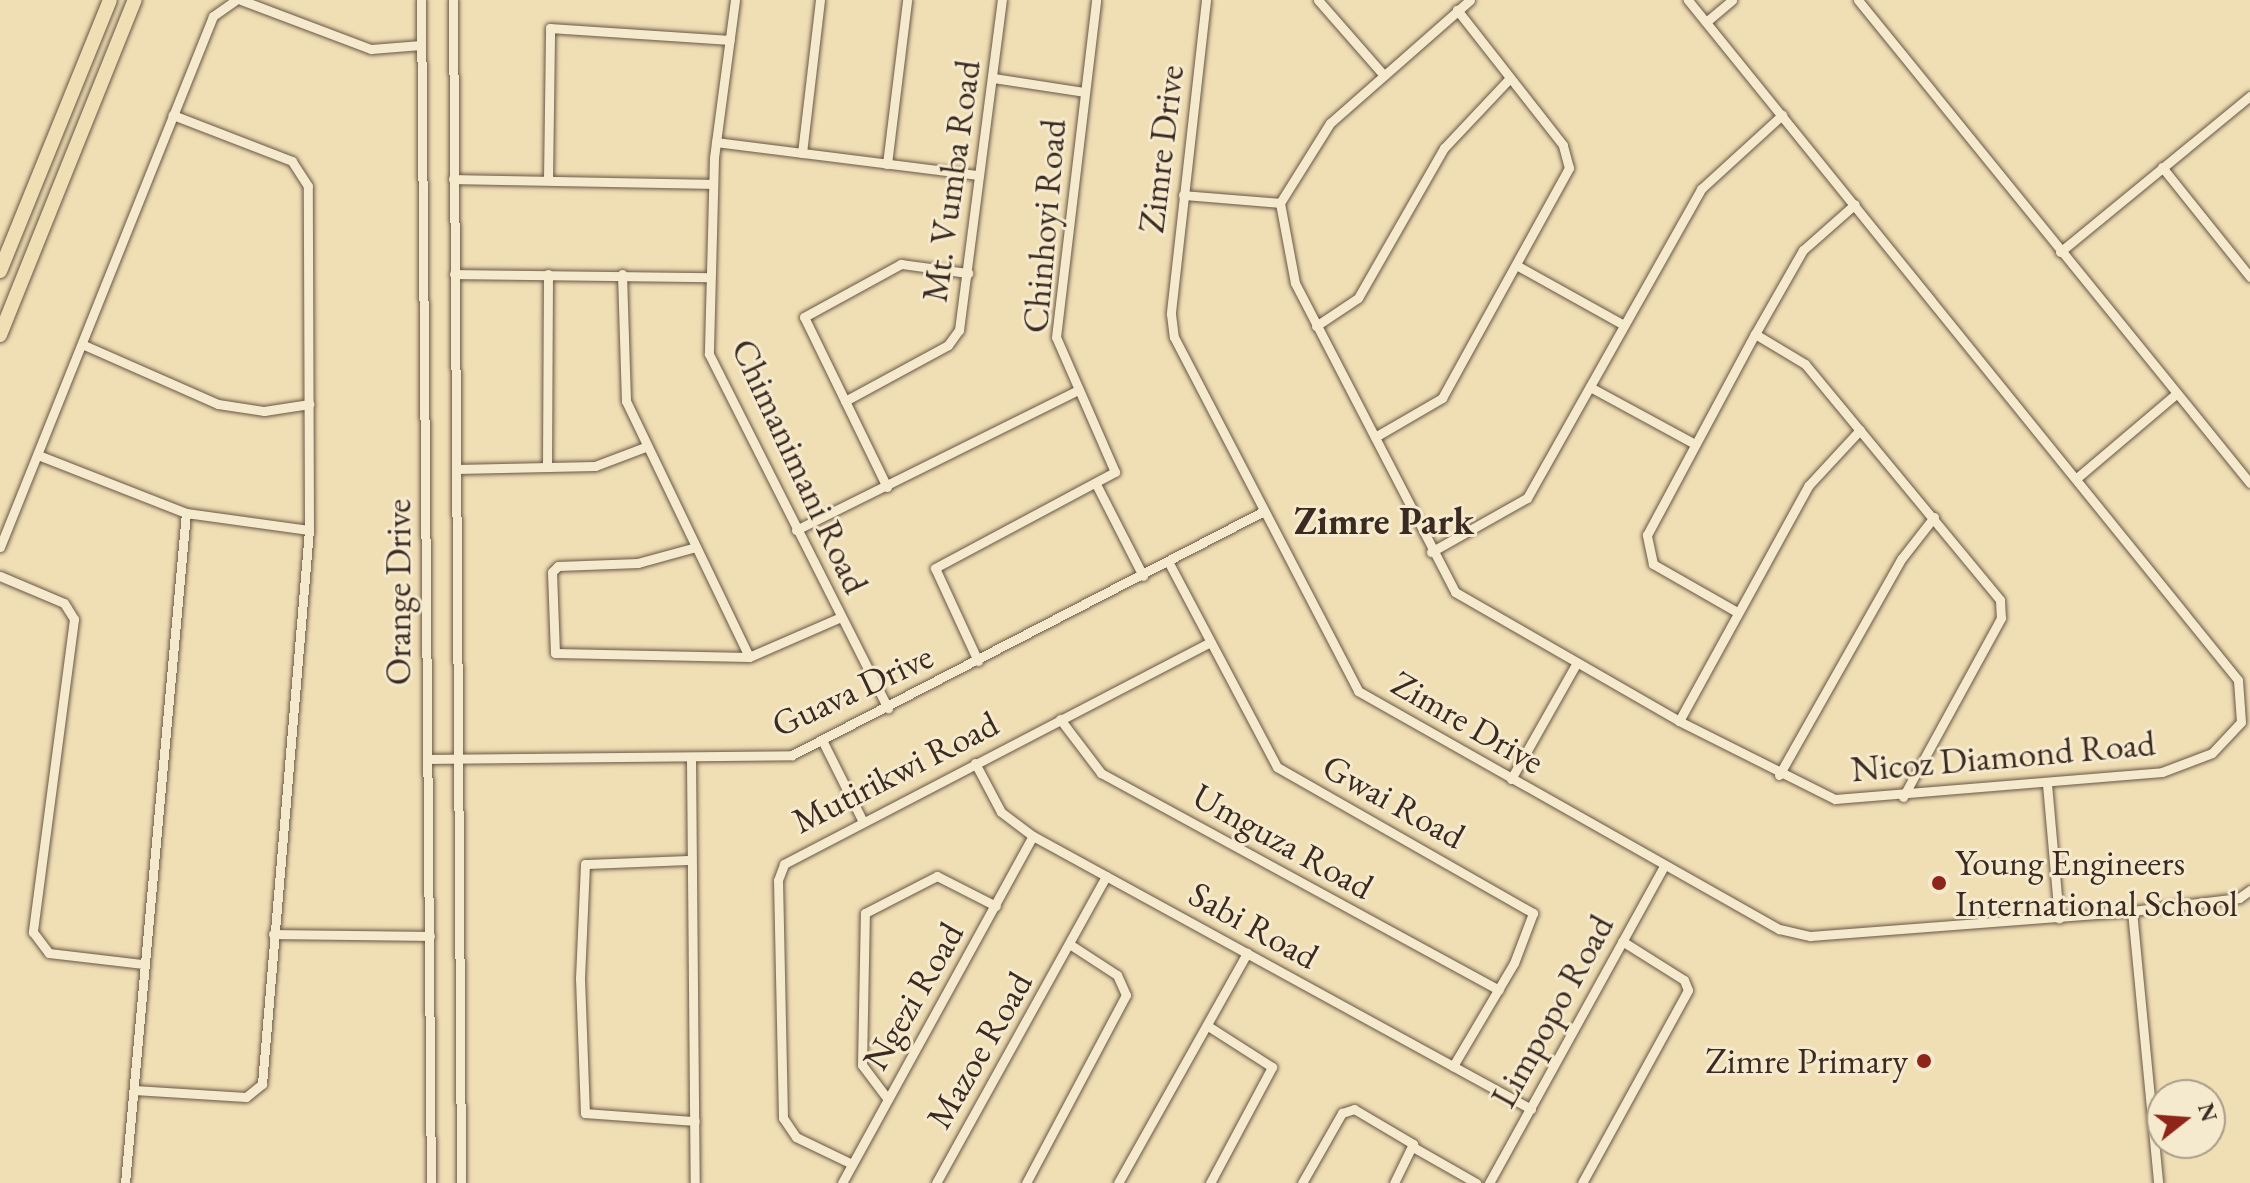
<!DOCTYPE html>
<style>
body{margin:0}
#map{position:relative;width:2250px;height:1183px;overflow:hidden;background:#f0deb4;font-family:"EB Garamond",serif}
div>[style]{position:absolute}
.roads{filter:drop-shadow(0 0 2px #685746) drop-shadow(0 0 2px #685746)}
.minor>*{height:9px;margin:-4.5px;padding:0 4.5px;transform-origin:4.5px;border-radius:4.5px;background:#f5eace}
.highway>*{height:14px;margin:-7px;padding:0 7px;transform-origin:7px;border-radius:7px;background:#f0deb4}
.dots>*{width:22px;height:22px;translate:-50% -50%;box-sizing:border-box;border:4px solid #f5eace;border-radius:50%}
span{translate:-50% -50%;white-space:nowrap;text-align:center;line-height:1.15;-webkit-text-stroke:6px #f5eace;paint-order:stroke}
.street-label{font-size:36px;color:#3a2a22}
.poi-label{font-size:36px;color:#3a2a22}
.left{translate:0 -50%;text-align:left}
.right{translate:-100% -50%;text-align:right}
.neighbourhood-label{font-size:38px;color:#3a2a22;font-weight:700}
.north{position:absolute;left:2146px;top:1079px;width:80px;height:80px;box-sizing:border-box;background:#f5eace;border:2px solid #aa9d89;border-radius:50%;rotate:73deg;font-size:22px;font-weight:700;line-height:32px;text-align:center;color:#3a2a22}
.north::after{content:'';display:block;margin:auto;width:28px;height:36px;background:#8f2418;clip-path:polygon(50% 0,100% 100%,50% 72%,0 100%)}
</style>
<div id="map">
<div class="roads">
<div class="minor">
<i style="left:241px;top:0;width:139px;rotate:20.7deg"></i>
<i style="left:371px;top:49px;width:50px;rotate:-4.6deg"></i>
<i style="left:421px;top:0;width:1183px;rotate:89.52deg"></i>
<i style="left:453px;top:0;width:1183px;rotate:89.61deg"></i>
<i style="left:735px;top:0;width:159px;rotate:97.6deg"></i>
<i style="left:714px;top:158px;width:196px;rotate:91.5deg"></i>
<i style="left:709px;top:354px;width:397px;rotate:63.2deg"></i>
<i style="left:1206px;top:0;width:316px;rotate:96.4deg"></i>
<i style="left:1171px;top:314px;width:23px;rotate:83deg"></i>
<i style="left:1174px;top:337px;width:399px;rotate:62.5deg"></i>
<i style="left:1358px;top:691px;width:484px;rotate:29.5deg"></i>
<i style="left:1779px;top:929px;width:32px;rotate:13deg"></i>
<i style="left:1810px;top:936px;width:323px;rotate:-4.4deg"></i>
<i style="left:2132px;top:911px;width:108px;rotate:-6.9deg"></i>
<i style="left:2239px;top:898px;width:14px;rotate:-36deg"></i>
<i style="left:1318px;top:0;width:97px;rotate:48.8deg"></i>
<i style="left:1470px;top:0;width:186px;rotate:138.7deg"></i>
<i style="left:1330px;top:123px;width:94px;rotate:122deg"></i>
<i style="left:1280px;top:203px;width:81px;rotate:79.4deg"></i>
<i style="left:1295px;top:283px;width:348px;rotate:62.6deg"></i>
<i style="left:1455px;top:592px;width:258px;rotate:29.9deg"></i>
<i style="left:1679px;top:721px;width:174px;rotate:26.6deg"></i>
<i style="left:1835px;top:799px;width:328px;rotate:-4.7deg"></i>
<i style="left:2162px;top:772px;width:53px;rotate:-20.8deg"></i>
<i style="left:2212px;top:753px;width:42px;rotate:-46.9deg"></i>
<i style="left:2241px;top:722px;width:42px;rotate:-94.1deg"></i>
<i style="left:2238px;top:680px;width:875px;rotate:-128.97deg"></i>
<i style="left:1858px;top:0;width:622px;rotate:50.94deg"></i>
<i style="left:1706px;top:22px;width:34px;rotate:-40deg"></i>
<i style="left:993px;top:78px;width:92px;rotate:8.7deg"></i>
<i style="left:716px;top:142px;width:264px;rotate:7.2deg"></i>
<i style="left:802px;top:153px;width:154px;rotate:-83.3deg"></i>
<i style="left:887px;top:164px;width:165px;rotate:-83deg"></i>
<i style="left:2162px;top:167px;width:141px;rotate:51.3deg"></i>
<i style="left:453px;top:179px;width:260px;rotate:1.1deg"></i>
<i style="left:548px;top:179px;width:151px;rotate:-89.2deg"></i>
<i style="left:550px;top:28px;width:180px;rotate:3.8deg"></i>
<i style="left:1183px;top:195px;width:97px;rotate:4.7deg"></i>
<i style="left:2060px;top:252px;width:246px;rotate:-39.4deg"></i>
<i style="left:1518px;top:266px;width:119px;rotate:29.1deg"></i>
<i style="left:454px;top:274px;width:253px;rotate:0.7deg"></i>
<i style="left:622px;top:274px;width:127px;rotate:88.2deg"></i>
<i style="left:626px;top:401px;width:284px;rotate:64.3deg"></i>
<i style="left:1316px;top:326px;width:50px;rotate:-33.7deg"></i>
<i style="left:1358px;top:298px;width:173px;rotate:-60.2deg"></i>
<i style="left:1444px;top:148px;width:96px;rotate:-46.7deg"></i>
<i style="left:1755px;top:334px;width:97px;rotate:-60.3deg"></i>
<i style="left:1803px;top:250px;width:69px;rotate:-41.5deg"></i>
<i style="left:84px;top:345px;width:146px;rotate:23.8deg"></i>
<i style="left:218px;top:404px;width:47px;rotate:8.7deg"></i>
<i style="left:264px;top:411px;width:46px;rotate:-8.8deg"></i>
<i style="left:1590px;top:387px;width:117px;rotate:28.5deg"></i>
<i style="left:845px;top:401px;width:117px;rotate:-28.5deg"></i>
<i style="left:948px;top:345px;width:19px;rotate:-54deg"></i>
<i style="left:959px;top:330px;width:333px;rotate:-82.6deg"></i>
<i style="left:1375px;top:437px;width:78px;rotate:-30.2deg"></i>
<i style="left:1442px;top:398px;width:263px;rotate:-61.1deg"></i>
<i style="left:1569px;top:168px;width:24px;rotate:-105deg"></i>
<i style="left:1563px;top:145px;width:172px;rotate:-128.1deg"></i>
<i style="left:38px;top:455px;width:159px;rotate:21.4deg"></i>
<i style="left:186px;top:513px;width:124px;rotate:7.9deg"></i>
<i style="left:547px;top:467px;width:193px;rotate:-89.7deg"></i>
<i style="left:456px;top:469px;width:139px;rotate:-1.2deg"></i>
<i style="left:595px;top:466px;width:53px;rotate:-20.8deg"></i>
<i style="left:2078px;top:477px;width:128px;rotate:-40.3deg"></i>
<i style="left:1097px;top:486px;width:101px;rotate:62.9deg"></i>
<i style="left:887px;top:487px;width:189px;rotate:-116deg"></i>
<i style="left:804px;top:317px;width:111px;rotate:-28.7deg"></i>
<i style="left:901px;top:264px;width:68px;rotate:7.7deg"></i>
<i style="left:796px;top:530px;width:315px;rotate:-26.4deg"></i>
<i style="left:0;top:547px;width:572px;rotate:-68.14deg"></i>
<i style="left:213px;top:16px;width:28px;rotate:-35deg"></i>
<i style="left:696px;top:547px;width:60px;rotate:164.6deg"></i>
<i style="left:638px;top:563px;width:80px;rotate:177.9deg"></i>
<i style="left:558px;top:566px;width:8px;rotate:135deg"></i>
<i style="left:552px;top:572px;width:81px;rotate:87.9deg"></i>
<i style="left:555px;top:653px;width:194px;rotate:1.2deg"></i>
<i style="left:749px;top:657px;width:100px;rotate:-23.5deg"></i>
<i style="left:1431px;top:552px;width:110px;rotate:-29.4deg"></i>
<i style="left:1527px;top:498px;width:355px;rotate:-60.6deg"></i>
<i style="left:1701px;top:189px;width:110px;rotate:-42.4deg"></i>
<i style="left:1169px;top:563px;width:231px;rotate:62.1deg"></i>
<i style="left:1277px;top:767px;width:295px;rotate:29.7deg"></i>
<i style="left:1533px;top:913px;width:53px;rotate:110.8deg"></i>
<i style="left:1514px;top:963px;width:120px;rotate:120.6deg"></i>
<i style="left:0;top:576px;width:69px;rotate:22.9deg"></i>
<i style="left:64px;top:603px;width:19px;rotate:58deg"></i>
<i style="left:74px;top:619px;width:316px;rotate:97.5deg"></i>
<i style="left:33px;top:932px;width:26px;rotate:53deg"></i>
<i style="left:49px;top:953px;width:95px;rotate:6.7deg"></i>
<i style="left:1737px;top:612px;width:97px;rotate:-150.3deg"></i>
<i style="left:1653px;top:564px;width:30px;rotate:-102deg"></i>
<i style="left:1647px;top:535px;width:228px;rotate:-61.8deg"></i>
<i style="left:1755px;top:334px;width:58px;rotate:31deg"></i>
<i style="left:1805px;top:364px;width:306px;rotate:50.4deg"></i>
<i style="left:2000px;top:600px;width:18px;rotate:87deg"></i>
<i style="left:2001px;top:618px;width:204px;rotate:118.7deg"></i>
<i style="left:978px;top:661px;width:102px;rotate:-114.8deg"></i>
<i style="left:935px;top:568px;width:204px;rotate:-28.1deg"></i>
<i style="left:1115px;top:472px;width:147px;rotate:-113.6deg"></i>
<i style="left:1056px;top:337px;width:339px;rotate:-83.2deg"></i>
<i style="left:1060px;top:719px;width:68px;rotate:52.8deg"></i>
<i style="left:1101px;top:773px;width:453px;rotate:28.6deg"></i>
<i style="left:1679px;top:721px;width:269px;rotate:-61.2deg"></i>
<i style="left:1809px;top:485px;width:75px;rotate:-47.2deg"></i>
<i style="left:822px;top:740px;width:89px;rotate:63.4deg"></i>
<i style="left:428px;top:759px;width:364px;rotate:-0.6deg"></i>
<i style="left:792px;top:755px;width:527px;rotate:-27.34deg"></i>
<i style="left:691px;top:759px;width:424px;rotate:89.5deg"></i>
<i style="left:975px;top:763px;width:55px;rotate:62deg"></i>
<i style="left:1001px;top:812px;width:40px;rotate:37deg"></i>
<i style="left:1033px;top:836px;width:568px;rotate:28.73deg"></i>
<i style="left:1779px;top:775px;width:249px;rotate:-60.5deg"></i>
<i style="left:1902px;top:558px;width:52px;rotate:-52deg"></i>
<i style="left:1511px;top:779px;width:132px;rotate:-60.5deg"></i>
<i style="left:2047px;top:784px;width:135px;rotate:84.9deg"></i>
<i style="left:690px;top:860px;width:105px;rotate:177.8deg"></i>
<i style="left:585px;top:864px;width:114px;rotate:92.5deg"></i>
<i style="left:580px;top:978px;width:135px;rotate:87.9deg"></i>
<i style="left:585px;top:1113px;width:110px;rotate:4.2deg"></i>
<i style="left:2132px;top:911px;width:273px;rotate:84.5deg"></i>
<i style="left:273px;top:934px;width:157px;rotate:0.7deg"></i>
<i style="left:1208px;top:1026px;width:76px;rotate:32.6deg"></i>
<i style="left:1272px;top:1067px;width:132px;rotate:118.1deg"></i>
<i style="left:134px;top:1090px;width:112px;rotate:3.6deg"></i>
<i style="left:246px;top:1097px;width:21px;rotate:-39deg"></i>
<i style="left:262px;top:1084px;width:556px;rotate:-85.15deg"></i>
<i style="left:309px;top:530px;width:344px;rotate:-90.2deg"></i>
<i style="left:308px;top:186px;width:30px;rotate:-123deg"></i>
<i style="left:292px;top:161px;width:128px;rotate:-158.9deg"></i>
<i style="left:887px;top:1098px;width:41px;rotate:-127.1deg"></i>
<i style="left:862px;top:1065px;width:152px;rotate:-88.9deg"></i>
<i style="left:865px;top:913px;width:81px;rotate:-27.2deg"></i>
<i style="left:937px;top:876px;width:66px;rotate:27deg"></i>
<i style="left:1413px;top:1147px;width:73px;rotate:29.7deg"></i>
<i style="left:852px;top:1164px;width:62px;rotate:-154.3deg"></i>
<i style="left:796px;top:1137px;width:23px;rotate:-124deg"></i>
<i style="left:783px;top:1118px;width:238px;rotate:-91.2deg"></i>
<i style="left:778px;top:880px;width:17px;rotate:-69deg"></i>
<i style="left:784px;top:864px;width:479px;rotate:-27.5deg"></i>
<i style="left:125px;top:1183px;width:673px;rotate:-84.8deg"></i>
<i style="left:842px;top:1183px;width:396px;rotate:-61.2deg"></i>
<i style="left:936px;top:1183px;width:351px;rotate:-61deg"></i>
<i style="left:1026px;top:1183px;width:213px;rotate:-62deg"></i>
<i style="left:1126px;top:995px;width:22px;rotate:-114deg"></i>
<i style="left:1117px;top:975px;width:55px;rotate:-146.9deg"></i>
<i style="left:1118px;top:1183px;width:264px;rotate:-60.7deg"></i>
<i style="left:1302px;top:1183px;width:81px;rotate:-60.3deg"></i>
<i style="left:1342px;top:1113px;width:13px;rotate:-18deg"></i>
<i style="left:1354px;top:1109px;width:69px;rotate:30.7deg"></i>
<i style="left:1413px;top:1144px;width:43px;rotate:116deg"></i>
<i style="left:1489px;top:1183px;width:362px;rotate:-61.1deg"></i>
<i style="left:1582px;top:1183px;width:220px;rotate:-61.2deg"></i>
<i style="left:1688px;top:990px;width:11px;rotate:-112deg"></i>
<i style="left:1684px;top:980px;width:73px;rotate:-147.8deg"></i>
</div>
<div class="highway">
<i style="left:0;top:271px;width:292px;rotate:-67.9deg"></i>
<i style="left:0;top:335px;width:361px;rotate:-68.1deg"></i>
</div>
</div>
<div class="dots">
<i style="left:1939px;top:883px;background:#8f2418"></i>
<i style="left:1924px;top:1061px;background:#8f2418"></i>
</div>
<div class="street-label">
<span style="left:1161px;top:149px;rotate:-83deg">Zimre Drive</span>
<span style="left:951px;top:181px;rotate:-82deg">Mt. Vumba Road</span>
<span style="left:1044px;top:226px;rotate:-85deg">Chinhoyi Road</span>
<span style="left:800px;top:466px;rotate:65deg">Chimanimani Road</span>
<span style="left:398px;top:592px;rotate:-90deg">Orange Drive</span>
<span style="left:852px;top:690px;rotate:-25deg">Guava Drive</span>
<span style="left:1468px;top:722px;rotate:30deg">Zimre Drive</span>
<span style="left:2003px;top:756px;rotate:-5deg">Nicoz Diamond Road</span>
<span style="left:895px;top:772px;rotate:-27deg">Mutirikwi Road</span>
<span style="left:1394px;top:801px;rotate:29deg">Gwai Road</span>
<span style="left:1283px;top:841px;rotate:29deg">Umguza Road</span>
<span style="left:1254px;top:925px;rotate:29deg">Sabi Road</span>
<span style="left:913px;top:996px;rotate:-60deg">Ngezi Road</span>
<span style="left:1552px;top:1011px;rotate:-61deg">Limpopo Road</span>
<span style="left:979px;top:1050px;rotate:-60deg">Mazoe Road</span>
</div>
<div class="poi-label">
<span class="left" style="left:1955px;top:883px">Young Engineers<br>International School</span>
<span class="right" style="left:1908px;top:1061px">Zimre Primary</span>
</div>
<div class="neighbourhood-label">
<span style="left:1384px;top:521px">Zimre Park</span>
</div>
<div class="north">N</div>
</div>
